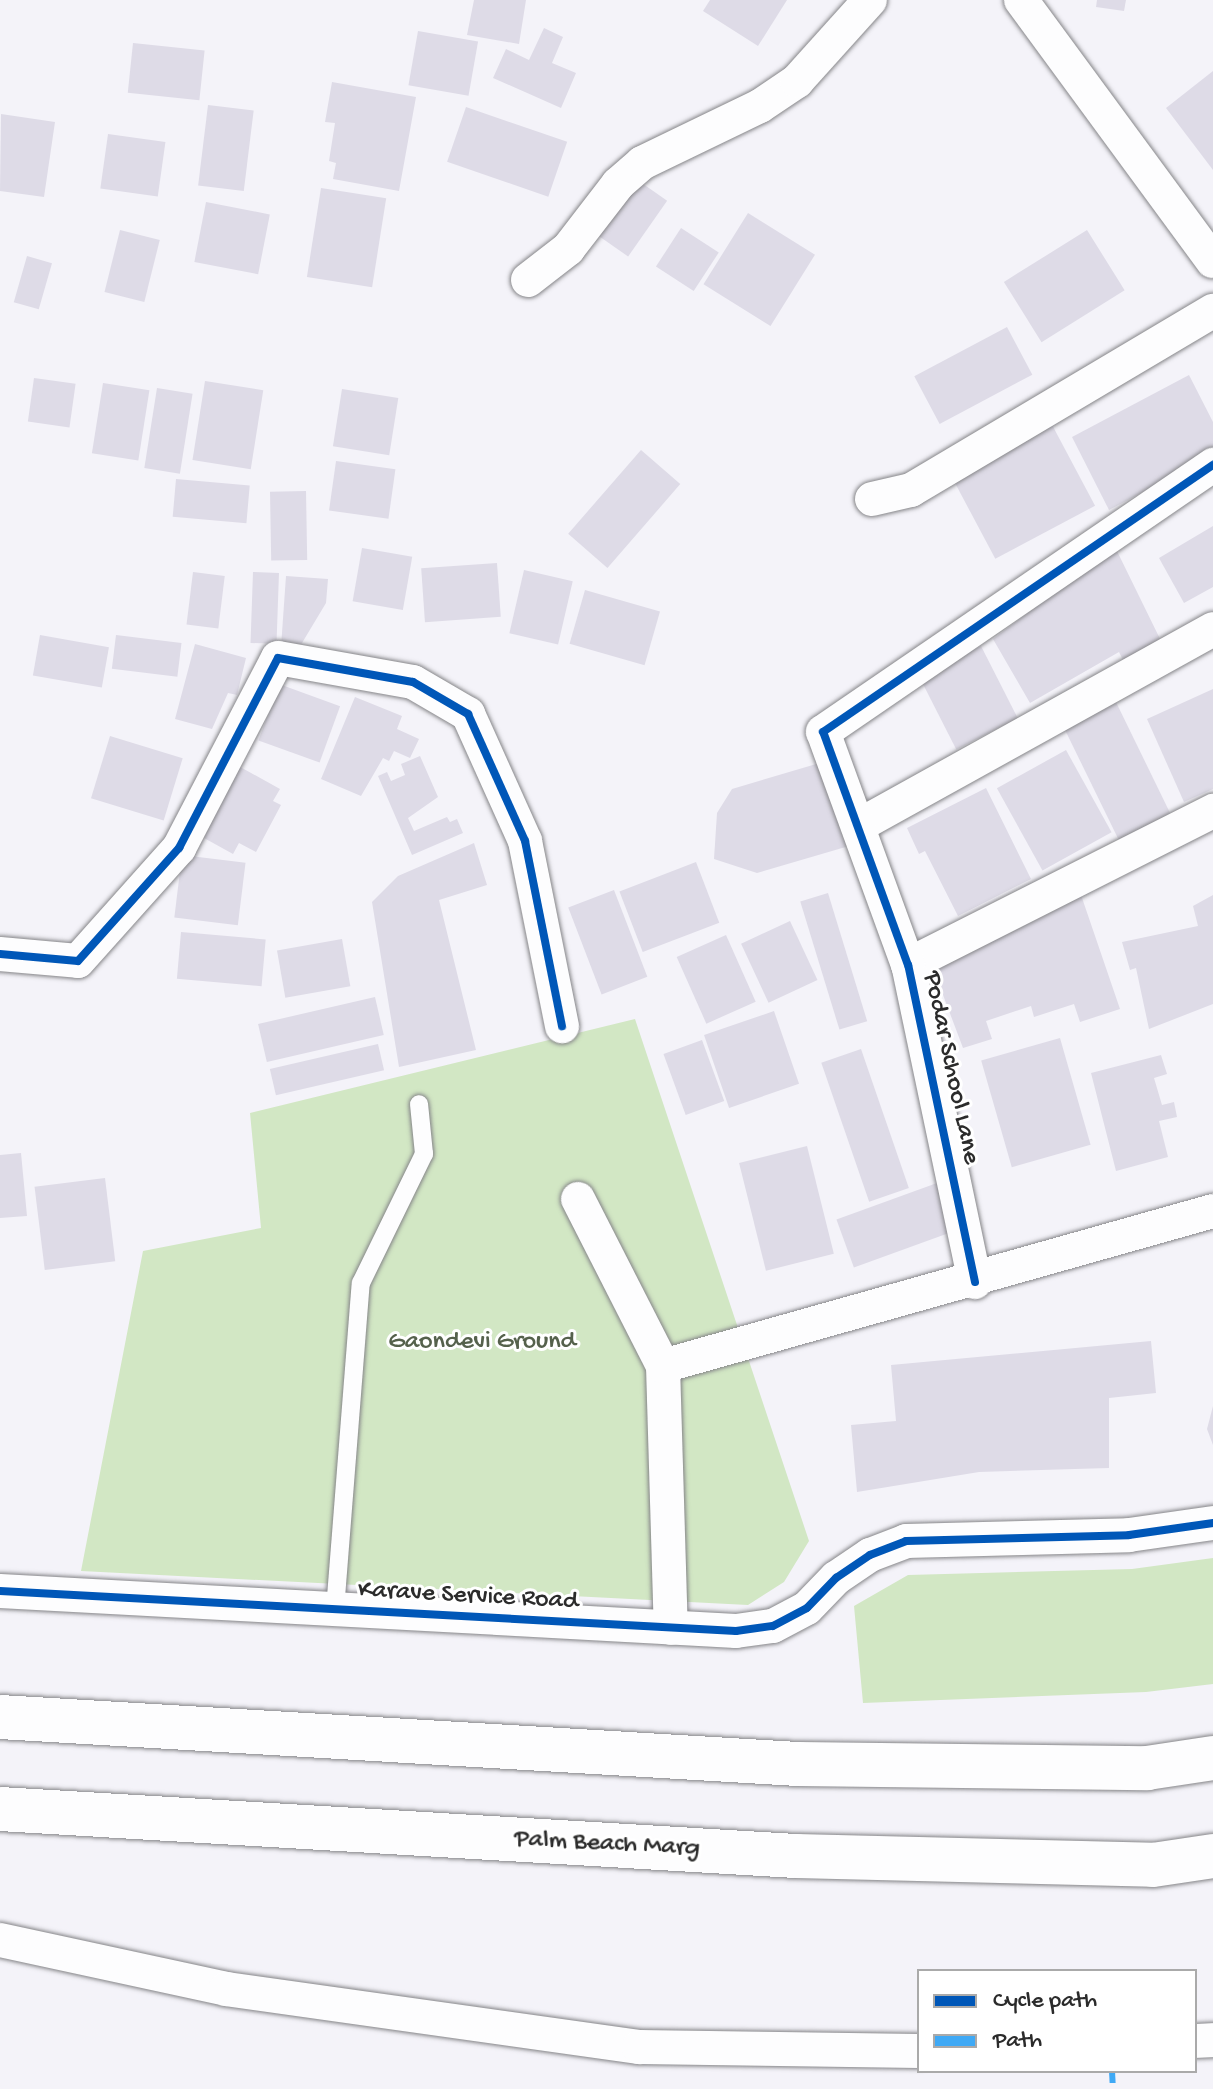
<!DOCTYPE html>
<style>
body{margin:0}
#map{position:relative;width:1213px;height:2089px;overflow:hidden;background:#f4f3f9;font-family:"Gochi Hand",sans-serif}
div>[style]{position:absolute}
.green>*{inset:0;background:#d2e7c4}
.building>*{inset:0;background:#dedbe7;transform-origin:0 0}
.roads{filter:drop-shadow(0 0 2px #858588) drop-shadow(0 0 2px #858588)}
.service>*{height:18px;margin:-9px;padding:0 9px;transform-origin:9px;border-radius:9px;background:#fdfdfe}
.minor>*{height:34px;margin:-17px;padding:0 17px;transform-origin:17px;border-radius:17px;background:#fdfdfe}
.primary>*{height:44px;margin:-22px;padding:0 22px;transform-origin:22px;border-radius:22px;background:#fdfdfe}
.quiet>*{height:6px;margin-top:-3px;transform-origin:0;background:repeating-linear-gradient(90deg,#3fa9f5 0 12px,transparent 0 18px)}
.cycleway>*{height:8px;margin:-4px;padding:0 4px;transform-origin:4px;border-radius:4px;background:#0057b8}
span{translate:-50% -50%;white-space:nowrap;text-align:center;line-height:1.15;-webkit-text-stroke:6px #fff;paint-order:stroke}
.street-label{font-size:26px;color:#2b2b2b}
.park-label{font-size:26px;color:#55614c}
.legend{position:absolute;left:917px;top:1969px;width:280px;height:104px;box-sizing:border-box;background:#fff;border:2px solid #aaa;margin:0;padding:10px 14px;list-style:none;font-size:24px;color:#2b2b2b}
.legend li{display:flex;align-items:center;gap:16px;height:40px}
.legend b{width:40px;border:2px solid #aaa}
</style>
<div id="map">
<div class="green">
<i style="clip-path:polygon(635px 1019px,809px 1541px,784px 1582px,748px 1605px,81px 1571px,143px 1251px,261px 1228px,250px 1113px)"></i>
<i style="clip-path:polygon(1213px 1558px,1213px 1684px,1146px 1692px,863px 1703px,854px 1606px,908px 1575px,1132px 1569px)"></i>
</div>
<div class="building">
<i style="clip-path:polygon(474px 0,526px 0,519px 44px,467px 35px)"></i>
<i style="clip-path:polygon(710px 0,787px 0,758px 46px,703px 11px)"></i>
<i style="clip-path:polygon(1097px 0,1126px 0,1124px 11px,1096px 7px)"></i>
<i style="clip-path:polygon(544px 28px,563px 37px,552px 63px,576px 73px,561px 108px,493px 78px,506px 49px,529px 60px)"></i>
<i style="left:418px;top:31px;width:61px;height:55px;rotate:10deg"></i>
<i style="left:133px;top:43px;width:72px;height:50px;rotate:6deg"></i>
<i style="clip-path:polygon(1213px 71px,1213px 170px,1166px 108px)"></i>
<i style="clip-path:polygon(332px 82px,416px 97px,399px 191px,333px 179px,336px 163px,329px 161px,335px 123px,325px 122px)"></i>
<i style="left:208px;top:105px;width:46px;height:81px;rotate:7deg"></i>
<i style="left:466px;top:107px;width:107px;height:58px;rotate:19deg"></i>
<i style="clip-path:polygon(1px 114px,55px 122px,44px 197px,0 191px)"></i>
<i style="left:108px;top:134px;width:58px;height:55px;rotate:8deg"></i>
<i style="left:636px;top:179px;width:38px;height:68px;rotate:35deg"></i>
<i style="left:321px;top:188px;width:66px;height:90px;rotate:9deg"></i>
<i style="left:206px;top:202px;width:65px;height:61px;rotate:11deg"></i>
<i style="left:748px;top:213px;width:79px;height:84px;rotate:32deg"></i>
<i style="left:681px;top:228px;width:45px;height:46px;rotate:33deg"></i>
<i style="left:120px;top:230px;width:41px;height:64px;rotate:14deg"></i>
<i style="left:1087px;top:230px;width:71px;height:98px;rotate:58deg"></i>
<i style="left:27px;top:256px;width:26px;height:48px;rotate:16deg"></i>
<i style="left:1007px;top:327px;width:54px;height:105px;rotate:62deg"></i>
<i style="clip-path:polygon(1189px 375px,1213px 422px,1213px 455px,1109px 510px,1072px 437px)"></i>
<i style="left:34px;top:378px;width:42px;height:44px;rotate:8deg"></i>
<i style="left:205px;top:381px;width:59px;height:80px;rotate:9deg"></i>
<i style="left:103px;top:383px;width:47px;height:71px;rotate:9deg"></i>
<i style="left:157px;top:388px;width:36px;height:81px;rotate:9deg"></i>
<i style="left:342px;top:389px;width:57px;height:58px;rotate:9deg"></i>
<i style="left:1050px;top:421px;width:96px;height:113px;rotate:62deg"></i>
<i style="left:641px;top:450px;width:52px;height:111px;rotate:41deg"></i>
<i style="left:336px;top:461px;width:60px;height:50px;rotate:8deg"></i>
<i style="left:176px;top:479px;width:74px;height:38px;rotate:5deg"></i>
<i style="left:306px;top:491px;width:69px;height:36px;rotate:89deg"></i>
<i style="clip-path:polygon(1213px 526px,1213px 587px,1184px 603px,1159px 558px)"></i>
<i style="clip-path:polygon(1115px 547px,1163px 645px,1125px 664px,1119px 652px,1030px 703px,993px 639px)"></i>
<i style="left:362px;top:548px;width:51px;height:54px;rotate:10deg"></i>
<i style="left:497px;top:563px;width:54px;height:76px;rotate:86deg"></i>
<i style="left:524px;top:570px;width:50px;height:65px;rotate:13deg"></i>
<i style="left:193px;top:572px;width:32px;height:53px;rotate:7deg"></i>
<i style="left:253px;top:572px;width:26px;height:71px;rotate:2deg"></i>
<i style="clip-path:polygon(286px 576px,328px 579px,326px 603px,299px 648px,281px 647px)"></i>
<i style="left:585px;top:590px;width:78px;height:56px;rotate:16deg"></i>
<i style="left:40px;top:635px;width:70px;height:41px;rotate:10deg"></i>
<i style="left:116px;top:635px;width:66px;height:34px;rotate:7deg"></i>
<i style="clip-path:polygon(195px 644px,246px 658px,237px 695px,228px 693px,212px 729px,175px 719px)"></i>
<i style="left:981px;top:646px;width:81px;height:69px;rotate:63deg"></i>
<i style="left:279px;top:684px;width:65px;height:60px;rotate:20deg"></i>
<i style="clip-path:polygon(1213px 689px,1213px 789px,1184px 802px,1147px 719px)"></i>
<i style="clip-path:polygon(355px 697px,402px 716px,397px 729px,419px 739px,410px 758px,394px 751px,389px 761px,383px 758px,361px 796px,321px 779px)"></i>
<i style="left:1114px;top:698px;width:139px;height:58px;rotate:64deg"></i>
<i style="left:110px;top:736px;width:76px;height:65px;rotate:17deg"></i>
<i style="left:1066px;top:750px;width:94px;height:79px;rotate:61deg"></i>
<i style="clip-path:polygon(420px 756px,438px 797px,408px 818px,414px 831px,447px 817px,450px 822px,457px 819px,463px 833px,412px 855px,378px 776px,387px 772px,391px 781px,405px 775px,401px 764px)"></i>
<i style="clip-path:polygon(823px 762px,849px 846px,757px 873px,714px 859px,717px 813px,732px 789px)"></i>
<i style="clip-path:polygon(233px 763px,280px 789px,273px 801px,281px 805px,256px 852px,239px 843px,233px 854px,195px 833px)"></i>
<i style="clip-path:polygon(986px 788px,1031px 879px,958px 916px,925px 851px,919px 854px,907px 828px)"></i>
<i style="clip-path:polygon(474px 843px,487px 885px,439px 900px,476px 1050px,399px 1067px,372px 902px,398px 876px)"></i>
<i style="left:182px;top:855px;width:64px;height:63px;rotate:7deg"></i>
<i style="left:696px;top:862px;width:65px;height:82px;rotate:69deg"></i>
<i style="left:614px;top:890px;width:93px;height:49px;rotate:69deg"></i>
<i style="clip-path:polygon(1080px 892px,1120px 1009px,1080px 1022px,1074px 1004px,1034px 1017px,1031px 1006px,986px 1021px,992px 1039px,963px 1048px,934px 971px)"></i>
<i style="left:828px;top:893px;width:134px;height:29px;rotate:73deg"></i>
<i style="clip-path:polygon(1213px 895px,1213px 1004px,1149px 1029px,1136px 968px,1130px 970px,1122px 942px,1198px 926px,1193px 906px)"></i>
<i style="left:790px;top:921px;width:65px;height:54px;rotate:65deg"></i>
<i style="left:181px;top:932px;width:85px;height:47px;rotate:5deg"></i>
<i style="left:726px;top:935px;width:73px;height:54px;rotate:66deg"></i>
<i style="left:342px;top:939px;width:48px;height:66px;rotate:80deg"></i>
<i style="left:375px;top:997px;width:39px;height:120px;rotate:77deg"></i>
<i style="left:774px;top:1011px;width:77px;height:74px;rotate:71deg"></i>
<i style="left:1060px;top:1038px;width:111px;height:82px;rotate:74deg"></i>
<i style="left:702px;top:1040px;width:65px;height:41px;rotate:70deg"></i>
<i style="left:378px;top:1044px;width:27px;height:111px;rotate:77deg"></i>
<i style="left:861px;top:1049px;width:147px;height:42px;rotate:71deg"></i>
<i style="clip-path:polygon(1161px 1055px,1167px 1074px,1154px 1078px,1162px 1105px,1174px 1102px,1177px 1117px,1159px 1121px,1168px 1157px,1116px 1171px,1091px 1073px)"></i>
<i style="left:807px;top:1146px;width:111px;height:70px;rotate:76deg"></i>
<i style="clip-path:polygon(21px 1153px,27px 1216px,0 1218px,0 1155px)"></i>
<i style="left:105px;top:1178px;width:84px;height:71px;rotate:83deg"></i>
<i style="left:937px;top:1183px;width:51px;height:107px;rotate:70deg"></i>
<i style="clip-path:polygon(1151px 1341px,1156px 1393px,1109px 1398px,1109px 1468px,979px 1472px,857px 1492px,851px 1425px,896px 1421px,891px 1365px)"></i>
<i style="clip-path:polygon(1213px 1406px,1213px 1445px,1207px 1429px)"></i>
</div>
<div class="roads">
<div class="service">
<i style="left:335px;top:1610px;width:328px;rotate:-85.5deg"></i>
<i style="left:361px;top:1283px;width:144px;rotate:-64deg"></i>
<i style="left:424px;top:1154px;width:50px;rotate:-95.7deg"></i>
</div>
<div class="minor">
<i style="left:1021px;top:0;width:324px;rotate:53.7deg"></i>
<i style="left:528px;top:280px;width:51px;rotate:-37.8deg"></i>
<i style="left:568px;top:249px;width:82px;rotate:-52.4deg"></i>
<i style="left:618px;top:184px;width:32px;rotate:-41deg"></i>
<i style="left:642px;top:163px;width:131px;rotate:-25.8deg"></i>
<i style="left:760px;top:106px;width:45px;rotate:-34deg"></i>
<i style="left:797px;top:81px;width:109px;rotate:-48deg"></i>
<i style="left:872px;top:499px;width:40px;rotate:-13deg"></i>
<i style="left:911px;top:490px;width:351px;rotate:-30.7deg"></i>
<i style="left:858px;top:826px;width:406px;rotate:-29deg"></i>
<i style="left:0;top:954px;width:78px;rotate:5.1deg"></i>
<i style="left:78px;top:961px;width:152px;rotate:-48.2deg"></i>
<i style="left:179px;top:848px;width:214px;rotate:-62.5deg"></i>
<i style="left:278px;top:658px;width:137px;rotate:10.1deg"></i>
<i style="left:413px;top:682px;width:64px;rotate:30.2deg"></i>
<i style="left:468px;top:714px;width:139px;rotate:65.8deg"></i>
<i style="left:525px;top:841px;width:189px;rotate:78.7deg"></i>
<i style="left:908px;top:965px;width:342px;rotate:-26.8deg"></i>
<i style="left:578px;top:1199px;width:187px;rotate:63deg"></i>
<i style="left:663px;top:1366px;width:262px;rotate:88.3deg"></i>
<i style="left:975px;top:1282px;width:324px;rotate:-101.9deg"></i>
<i style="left:908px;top:965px;width:248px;rotate:-110deg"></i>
<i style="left:823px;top:732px;width:473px;rotate:-34.4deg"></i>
<i style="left:663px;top:1366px;width:571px;rotate:-15.74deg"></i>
<i style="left:0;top:1591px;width:737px;rotate:3.11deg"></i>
<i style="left:736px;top:1631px;width:37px;rotate:-8deg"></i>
<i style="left:773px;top:1626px;width:38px;rotate:-28deg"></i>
<i style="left:807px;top:1608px;width:42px;rotate:-46deg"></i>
<i style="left:836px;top:1578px;width:41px;rotate:-34.1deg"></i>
<i style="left:870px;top:1555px;width:39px;rotate:-21deg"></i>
<i style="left:906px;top:1541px;width:223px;rotate:-1.5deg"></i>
<i style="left:1129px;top:1535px;width:85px;rotate:-8.1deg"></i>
<i style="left:0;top:1940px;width:231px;rotate:12.2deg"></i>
<i style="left:226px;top:1989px;width:417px;rotate:8deg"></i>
<i style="left:639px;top:2047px;width:280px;rotate:0.8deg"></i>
<i style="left:1195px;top:2041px;width:18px;rotate:-3deg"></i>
</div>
<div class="primary">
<i style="left:0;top:1717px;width:799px;rotate:3.37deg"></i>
<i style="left:798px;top:1764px;width:349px;rotate:0.7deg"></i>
<i style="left:1147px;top:1768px;width:67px;rotate:-8.6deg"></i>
<i style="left:0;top:1809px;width:797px;rotate:3.38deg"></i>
<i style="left:796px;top:1856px;width:357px;rotate:1.4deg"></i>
<i style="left:1153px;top:1865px;width:61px;rotate:-8.5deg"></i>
</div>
</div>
<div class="quiet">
<i style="left:1112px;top:2071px;width:18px;rotate:87deg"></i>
</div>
<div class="cycleway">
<i style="left:0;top:954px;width:78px;rotate:5.1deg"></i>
<i style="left:78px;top:961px;width:152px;rotate:-48.2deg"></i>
<i style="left:179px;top:848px;width:214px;rotate:-62.5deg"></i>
<i style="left:278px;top:658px;width:137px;rotate:10.1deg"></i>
<i style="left:413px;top:682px;width:64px;rotate:30.2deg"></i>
<i style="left:468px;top:714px;width:139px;rotate:65.8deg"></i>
<i style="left:525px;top:841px;width:189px;rotate:78.7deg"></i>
<i style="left:975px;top:1282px;width:324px;rotate:-101.9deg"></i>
<i style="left:908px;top:965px;width:248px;rotate:-110deg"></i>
<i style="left:823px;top:732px;width:473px;rotate:-34.4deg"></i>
<i style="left:0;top:1591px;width:737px;rotate:3.11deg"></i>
<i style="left:736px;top:1631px;width:37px;rotate:-8deg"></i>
<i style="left:773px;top:1626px;width:38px;rotate:-28deg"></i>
<i style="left:807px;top:1608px;width:42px;rotate:-46deg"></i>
<i style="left:836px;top:1578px;width:41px;rotate:-34.1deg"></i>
<i style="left:870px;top:1555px;width:39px;rotate:-21deg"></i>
<i style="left:906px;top:1541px;width:223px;rotate:-1.5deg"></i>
<i style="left:1129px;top:1535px;width:85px;rotate:-8.1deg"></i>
</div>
<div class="street-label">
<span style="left:950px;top:1068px;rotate:78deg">Podar School Lane</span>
<span style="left:468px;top:1597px;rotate:3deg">Karave Service Road</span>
<span style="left:607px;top:1845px;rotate:3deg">Palm Beach Marg</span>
</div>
<div class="park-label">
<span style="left:482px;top:1343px">Gaondevi Ground</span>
</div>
<ul class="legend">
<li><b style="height:10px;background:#0057b8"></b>Cycle path</li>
<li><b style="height:10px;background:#3fa9f5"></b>Path</li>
</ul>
</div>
